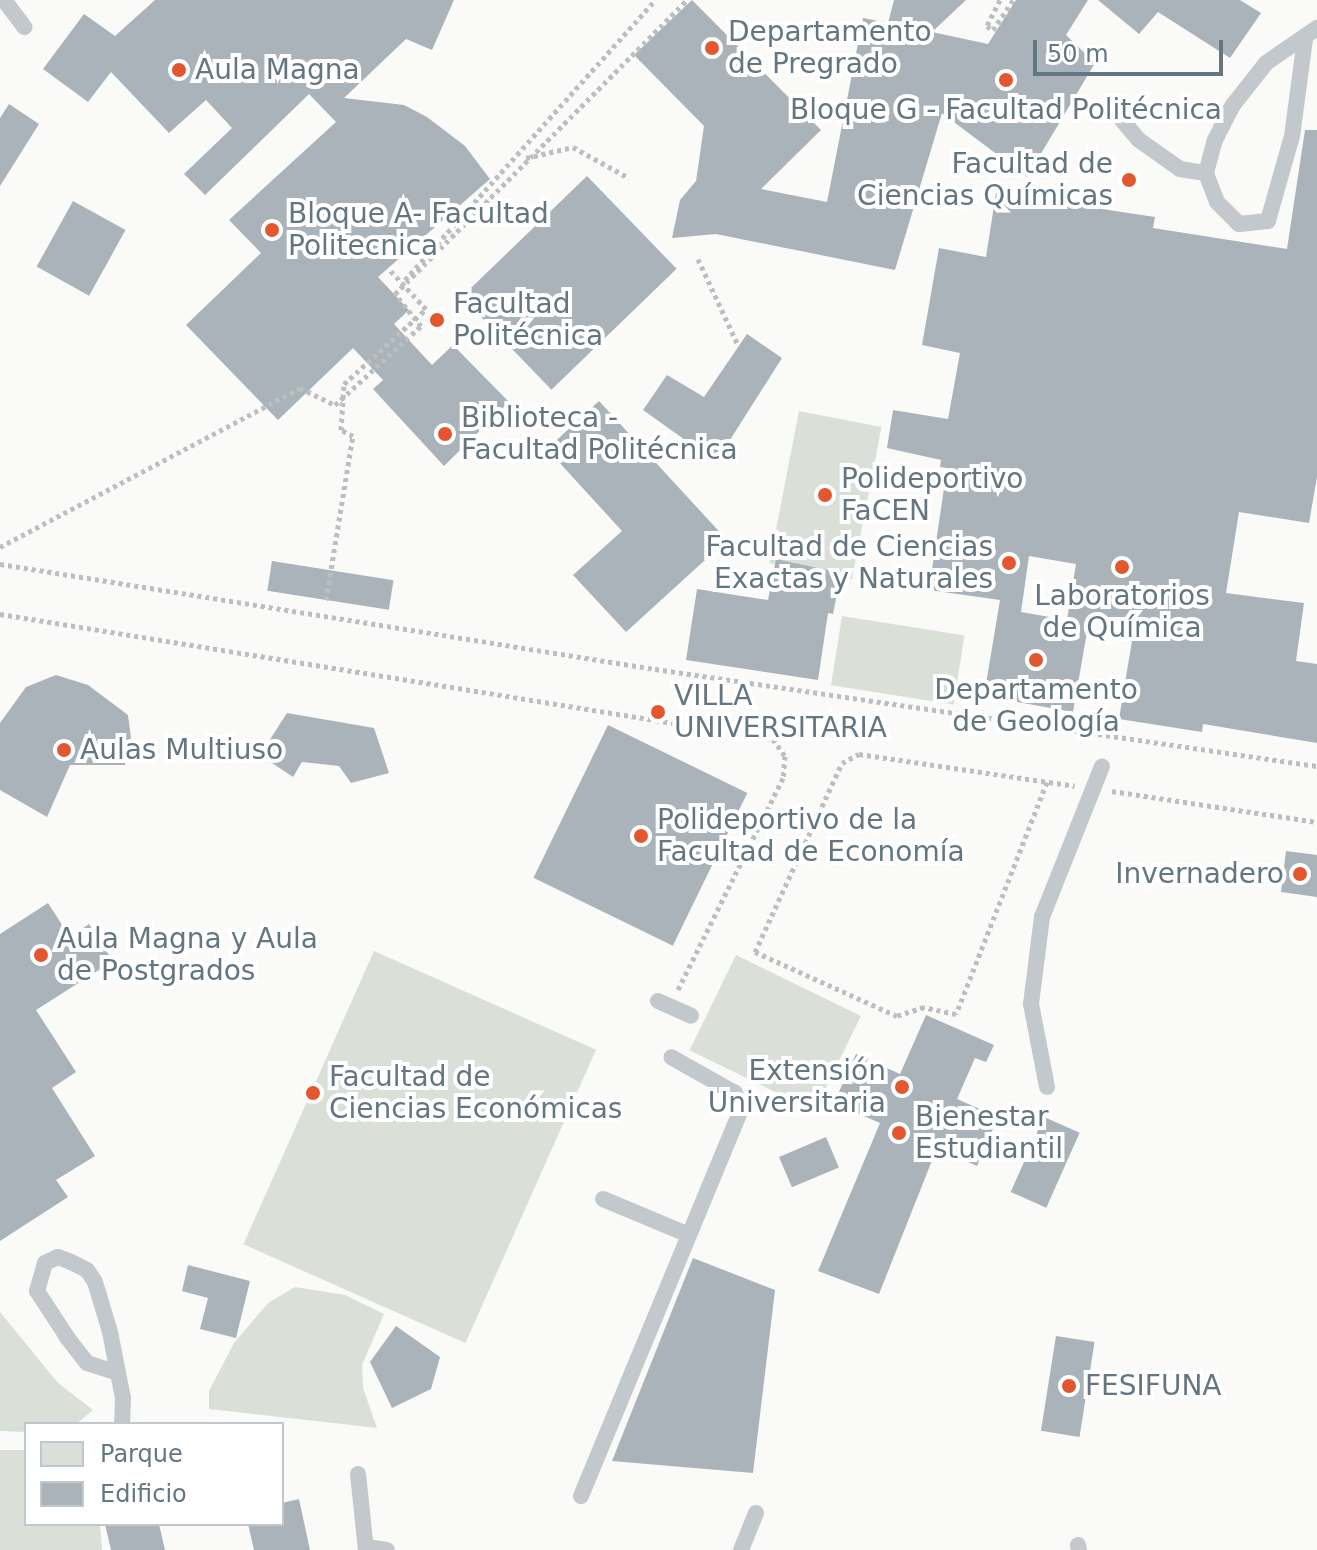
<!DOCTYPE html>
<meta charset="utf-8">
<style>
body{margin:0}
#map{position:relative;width:1317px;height:1550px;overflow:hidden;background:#fafaf8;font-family:"DejaVu Sans",sans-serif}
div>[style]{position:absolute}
.green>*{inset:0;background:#dadfd7;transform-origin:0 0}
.building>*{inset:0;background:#aab3b9;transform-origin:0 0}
.path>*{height:5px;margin-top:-2.5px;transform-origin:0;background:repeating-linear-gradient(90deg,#bbbfc2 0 4px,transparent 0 8px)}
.lane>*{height:16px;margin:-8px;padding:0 8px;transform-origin:8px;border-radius:8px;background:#c3c8cc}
.dots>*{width:22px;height:22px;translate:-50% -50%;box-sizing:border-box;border:4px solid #fff;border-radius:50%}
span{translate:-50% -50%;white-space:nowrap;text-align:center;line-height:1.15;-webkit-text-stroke:8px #fff;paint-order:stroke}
.poi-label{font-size:28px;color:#657683}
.left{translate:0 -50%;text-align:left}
.right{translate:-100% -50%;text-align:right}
.legend{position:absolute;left:24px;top:1422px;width:260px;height:104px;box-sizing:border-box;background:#fff;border:2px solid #c1c8cd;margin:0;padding:10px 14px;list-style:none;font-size:24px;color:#657683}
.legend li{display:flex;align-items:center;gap:16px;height:40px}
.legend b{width:40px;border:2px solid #c1c8cd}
.scale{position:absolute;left:1033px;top:40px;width:190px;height:36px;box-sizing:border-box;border:4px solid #657683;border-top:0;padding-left:10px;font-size:24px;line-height:28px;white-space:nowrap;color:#657683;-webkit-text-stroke:6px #fff;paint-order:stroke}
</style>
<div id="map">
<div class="green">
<i style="left:799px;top:411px;width:84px;height:155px;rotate:11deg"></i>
<i style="left:842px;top:616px;width:124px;height:70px;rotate:9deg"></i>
<i style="left:374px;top:951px;width:243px;height:321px;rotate:24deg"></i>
<i style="left:736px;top:955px;width:139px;height:106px;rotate:26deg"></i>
<i style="clip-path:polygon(295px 1287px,345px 1295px,384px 1314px,362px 1365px,363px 1388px,377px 1428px,209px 1409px,209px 1391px,234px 1343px,268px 1303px)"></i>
<i style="clip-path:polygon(0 1312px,58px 1383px,93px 1410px,76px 1424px,26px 1424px,26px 1432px,0 1431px)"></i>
<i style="clip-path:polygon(0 1450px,26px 1450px,26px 1524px,100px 1524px,102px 1550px,0 1550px)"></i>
</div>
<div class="building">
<i style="clip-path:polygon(155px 0,454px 0,432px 50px,406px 39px,344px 98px,404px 105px,427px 117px,465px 146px,490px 179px,378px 277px,409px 310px,394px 324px,432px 365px,453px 345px,509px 402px,444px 466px,373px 389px,383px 380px,353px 348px,278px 420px,186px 325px,261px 253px,229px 220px,336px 122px,309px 94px,205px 195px,184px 174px,232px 128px,206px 100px,169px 133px,111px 72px,88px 102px,43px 69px,84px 14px,115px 36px)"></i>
<i style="clip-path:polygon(692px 0,821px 130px,761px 189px,827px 202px,863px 18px,888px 23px,894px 0,966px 0,932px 32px,988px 44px,1016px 0,1088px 0,1066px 35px,1095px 63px,1027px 177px,942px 113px,895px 270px,716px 234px,672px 238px,680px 200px,696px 181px,704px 126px,634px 55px)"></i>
<i style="clip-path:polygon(1098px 0,1240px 0,1261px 13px,1230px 58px,1158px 12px,1139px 34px)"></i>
<i style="clip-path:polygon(9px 104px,39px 124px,0 186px,0 118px)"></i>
<i style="clip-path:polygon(evenodd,1305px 130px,1317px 130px,1317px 477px,1309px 523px,1239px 512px,1226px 593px,1304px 603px,1296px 661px,1317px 664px,1317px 743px,1203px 724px,1202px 732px,1119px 719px,1135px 623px,1090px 615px,1073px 712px,984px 696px,1000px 600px,929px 590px,947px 468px,940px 467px,941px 460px,887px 448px,893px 410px,948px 419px,960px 353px,922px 345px,939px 248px,986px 257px,996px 193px,1155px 217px,1153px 228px,1287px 249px,1305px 130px,1029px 556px,1076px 564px,1067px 620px,1021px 612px,1029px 556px)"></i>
<i style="left:587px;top:176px;width:129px;height:174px;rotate:46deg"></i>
<i style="left:73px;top:201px;width:60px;height:75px;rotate:29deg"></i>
<i style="clip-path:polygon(747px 334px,782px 358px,716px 462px,643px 410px,667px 375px,704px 397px)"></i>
<i style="clip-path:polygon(599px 401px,727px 540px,626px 632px,573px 575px,622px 531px,547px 449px)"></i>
<i style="clip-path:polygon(776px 559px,841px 573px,833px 614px,828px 613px,818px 680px,686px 660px,697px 589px,768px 600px)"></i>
<i style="left:272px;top:561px;width:123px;height:30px;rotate:9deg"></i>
<i style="clip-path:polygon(56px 675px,88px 685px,128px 715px,131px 738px,125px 765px,70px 765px,47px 817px,0 790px,0 723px,26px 687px)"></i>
<i style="clip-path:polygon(287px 713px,374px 728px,389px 773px,351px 783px,339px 766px,302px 762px,293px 777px,260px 755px)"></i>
<i style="left:608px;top:725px;width:155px;height:170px;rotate:26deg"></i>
<i style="clip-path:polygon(1286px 851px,1317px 855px,1317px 897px,1281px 892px)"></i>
<i style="clip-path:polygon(48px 903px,70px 937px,89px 924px,113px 961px,36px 1010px,76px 1072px,52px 1088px,95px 1156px,56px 1180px,68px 1197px,0 1241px,0 934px)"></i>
<i style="clip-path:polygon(926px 1015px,994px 1045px,986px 1062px,975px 1058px,957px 1099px,998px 1117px,977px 1166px,937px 1148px,879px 1294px,818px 1271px,880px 1123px,834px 1103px,856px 1054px,900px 1074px)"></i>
<i style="left:1044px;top:1117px;width:39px;height:82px;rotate:24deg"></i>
<i style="left:826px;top:1137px;width:33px;height:51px;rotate:67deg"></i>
<i style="clip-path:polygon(693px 1258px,775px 1290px,753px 1473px,612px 1461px)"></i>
<i style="clip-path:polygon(188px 1265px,250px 1281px,236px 1338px,200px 1329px,208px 1298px,182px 1291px)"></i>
<i style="clip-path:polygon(396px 1326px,440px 1357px,431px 1389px,392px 1408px,370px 1362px)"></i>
<i style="left:1056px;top:1336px;width:39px;height:96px;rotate:9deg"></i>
<i style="clip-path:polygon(299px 1499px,310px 1550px,254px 1550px,248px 1524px,282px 1524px,282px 1503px)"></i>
<i style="clip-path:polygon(105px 1524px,159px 1524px,165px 1550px,111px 1550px)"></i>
</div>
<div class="path">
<i style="left:1000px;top:0;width:29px;rotate:117deg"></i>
<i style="left:987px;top:26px;width:7px;rotate:34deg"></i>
<i style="left:993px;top:30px;width:36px;rotate:-56deg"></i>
<i style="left:526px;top:158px;width:48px;rotate:-13.2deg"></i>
<i style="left:573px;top:147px;width:64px;rotate:29deg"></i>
<i style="left:698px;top:259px;width:95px;rotate:65.1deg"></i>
<i style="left:405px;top:280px;width:375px;rotate:-48.2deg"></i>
<i style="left:0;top:547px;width:340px;rotate:-27.9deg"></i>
<i style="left:300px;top:388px;width:39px;rotate:26deg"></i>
<i style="left:335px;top:405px;width:117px;rotate:-42.6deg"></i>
<i style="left:421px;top:326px;width:41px;rotate:-129.1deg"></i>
<i style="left:395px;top:294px;width:414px;rotate:-45.2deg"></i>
<i style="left:0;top:564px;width:663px;rotate:9.11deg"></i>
<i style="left:655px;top:669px;width:669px;rotate:8.34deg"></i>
<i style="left:326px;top:600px;width:166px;rotate:-80.7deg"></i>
<i style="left:353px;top:436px;width:13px;rotate:-153deg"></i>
<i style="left:341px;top:430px;width:46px;rotate:-86.3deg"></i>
<i style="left:344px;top:384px;width:111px;rotate:-42.4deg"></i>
<i style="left:426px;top:309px;width:56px;rotate:-132.8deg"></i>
<i style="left:0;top:614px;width:783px;rotate:9.19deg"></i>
<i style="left:773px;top:739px;width:21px;rotate:55deg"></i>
<i style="left:785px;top:756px;width:22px;rotate:95deg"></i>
<i style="left:783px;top:778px;width:239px;rotate:116.4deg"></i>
<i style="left:1047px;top:782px;width:249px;rotate:111.4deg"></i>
<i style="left:956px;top:1014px;width:33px;rotate:-168deg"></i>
<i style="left:924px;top:1007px;width:28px;rotate:162deg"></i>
<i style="left:897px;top:1016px;width:156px;rotate:-155.7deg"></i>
<i style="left:755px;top:952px;width:208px;rotate:-65.3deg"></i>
<i style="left:842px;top:763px;width:19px;rotate:-28deg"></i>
<i style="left:859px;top:754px;width:218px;rotate:8.4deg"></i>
<i style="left:1112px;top:791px;width:207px;rotate:8.6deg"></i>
</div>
<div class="lane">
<i style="left:4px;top:0;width:34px;rotate:53deg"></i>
<i style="left:1305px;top:39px;width:98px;rotate:97.6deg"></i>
<i style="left:1292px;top:136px;width:88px;rotate:105.8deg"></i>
<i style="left:1268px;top:221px;width:29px;rotate:174deg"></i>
<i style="left:1239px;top:224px;width:31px;rotate:-135deg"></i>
<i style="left:1217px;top:202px;width:31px;rotate:-111deg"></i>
<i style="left:1206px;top:173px;width:34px;rotate:-75deg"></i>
<i style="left:1215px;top:140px;width:39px;rotate:-63deg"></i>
<i style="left:1233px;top:105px;width:53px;rotate:-51.8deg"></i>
<i style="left:1266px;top:63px;width:62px;rotate:-34.5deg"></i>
<i style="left:1122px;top:120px;width:26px;rotate:50deg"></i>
<i style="left:1139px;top:140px;width:50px;rotate:35.3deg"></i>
<i style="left:1180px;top:169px;width:26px;rotate:9deg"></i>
<i style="left:658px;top:1001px;width:36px;rotate:24deg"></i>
<i style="left:1047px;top:1087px;width:85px;rotate:-100.9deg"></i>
<i style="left:1031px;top:1004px;width:88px;rotate:-82.8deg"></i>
<i style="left:1042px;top:917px;width:162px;rotate:-68.3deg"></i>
<i style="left:603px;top:1199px;width:93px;rotate:22.7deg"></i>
<i style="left:118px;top:1373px;width:33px;rotate:-162deg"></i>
<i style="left:87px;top:1363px;width:33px;rotate:-128deg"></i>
<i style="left:67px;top:1337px;width:55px;rotate:-123.1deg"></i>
<i style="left:37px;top:1291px;width:29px;rotate:-74deg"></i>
<i style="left:45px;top:1263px;width:14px;rotate:-25deg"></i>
<i style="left:58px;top:1257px;width:14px;rotate:21deg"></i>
<i style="left:71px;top:1262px;width:18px;rotate:27deg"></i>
<i style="left:87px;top:1270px;width:14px;rotate:56deg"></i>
<i style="left:95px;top:1282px;width:52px;rotate:73.3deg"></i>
<i style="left:110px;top:1332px;width:67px;rotate:78.9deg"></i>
<i style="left:123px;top:1398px;width:26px;rotate:92deg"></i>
<i style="left:358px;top:1474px;width:76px;rotate:84deg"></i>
<i style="left:581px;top:1496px;width:420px;rotate:-67.5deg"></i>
<i style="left:742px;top:1108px;width:17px;rotate:-115deg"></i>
<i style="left:735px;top:1093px;width:73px;rotate:-150.6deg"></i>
<i style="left:1078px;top:1545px;width:5px;rotate:79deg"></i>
<i style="left:366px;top:1547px;width:21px;rotate:8deg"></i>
<i style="left:741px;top:1550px;width:40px;rotate:-68deg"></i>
</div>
<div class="dots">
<i style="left:712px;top:48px;background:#e4572e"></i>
<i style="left:179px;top:70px;background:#e4572e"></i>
<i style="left:1006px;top:80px;background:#e4572e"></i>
<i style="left:1129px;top:180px;background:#e4572e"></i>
<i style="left:272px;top:230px;background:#e4572e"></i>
<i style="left:437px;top:320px;background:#e4572e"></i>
<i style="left:445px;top:434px;background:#e4572e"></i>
<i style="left:825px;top:495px;background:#e4572e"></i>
<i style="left:1009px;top:563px;background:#e4572e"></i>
<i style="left:1122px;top:567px;background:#e4572e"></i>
<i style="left:1036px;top:660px;background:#e4572e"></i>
<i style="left:658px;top:712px;background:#e4572e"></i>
<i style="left:64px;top:750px;background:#e4572e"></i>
<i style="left:641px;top:836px;background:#e4572e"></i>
<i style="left:1300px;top:874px;background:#e4572e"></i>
<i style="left:41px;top:955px;background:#e4572e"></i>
<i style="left:902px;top:1087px;background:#e4572e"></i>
<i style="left:313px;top:1093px;background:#e4572e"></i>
<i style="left:899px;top:1133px;background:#e4572e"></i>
<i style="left:1069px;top:1386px;background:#e4572e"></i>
</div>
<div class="poi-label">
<span class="left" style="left:728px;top:48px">Departamento<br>de Pregrado</span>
<span class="left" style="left:195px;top:70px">Aula Magna</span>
<span style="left:1006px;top:110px">Bloque G - Facultad Politécnica</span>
<span class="right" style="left:1113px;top:180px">Facultad de<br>Ciencias Químicas</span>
<span class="left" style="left:288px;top:230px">Bloque A- Facultad<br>Politecnica</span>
<span class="left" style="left:453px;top:320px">Facultad<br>Politécnica</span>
<span class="left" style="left:461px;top:434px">Biblioteca -<br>Facultad Politécnica</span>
<span class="left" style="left:841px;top:495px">Polideportivo<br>FaCEN</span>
<span class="right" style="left:993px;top:563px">Facultad de Ciencias<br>Exactas y Naturales</span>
<span style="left:1122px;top:612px">Laboratorios<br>de Química</span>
<span style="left:1036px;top:706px">Departamento<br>de Geología</span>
<span class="left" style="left:674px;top:712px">VILLA<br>UNIVERSITARIA</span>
<span class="left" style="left:80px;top:750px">Aulas Multiuso</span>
<span class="left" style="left:657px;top:836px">Polideportivo de la<br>Facultad de Economía</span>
<span class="right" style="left:1284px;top:874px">Invernadero</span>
<span class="left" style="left:57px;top:955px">Aula Magna y Aula<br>de Postgrados</span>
<span class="right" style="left:886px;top:1087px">Extensión<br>Universitaria</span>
<span class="left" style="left:329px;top:1093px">Facultad de<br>Ciencias Económicas</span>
<span class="left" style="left:915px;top:1133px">Bienestar<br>Estudiantil</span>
<span class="left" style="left:1085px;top:1386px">FESIFUNA</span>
</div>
<ul class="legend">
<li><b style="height:22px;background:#dadfd7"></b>Parque</li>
<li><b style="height:22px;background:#aab3b9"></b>Edificio</li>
</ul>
<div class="scale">50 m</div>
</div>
